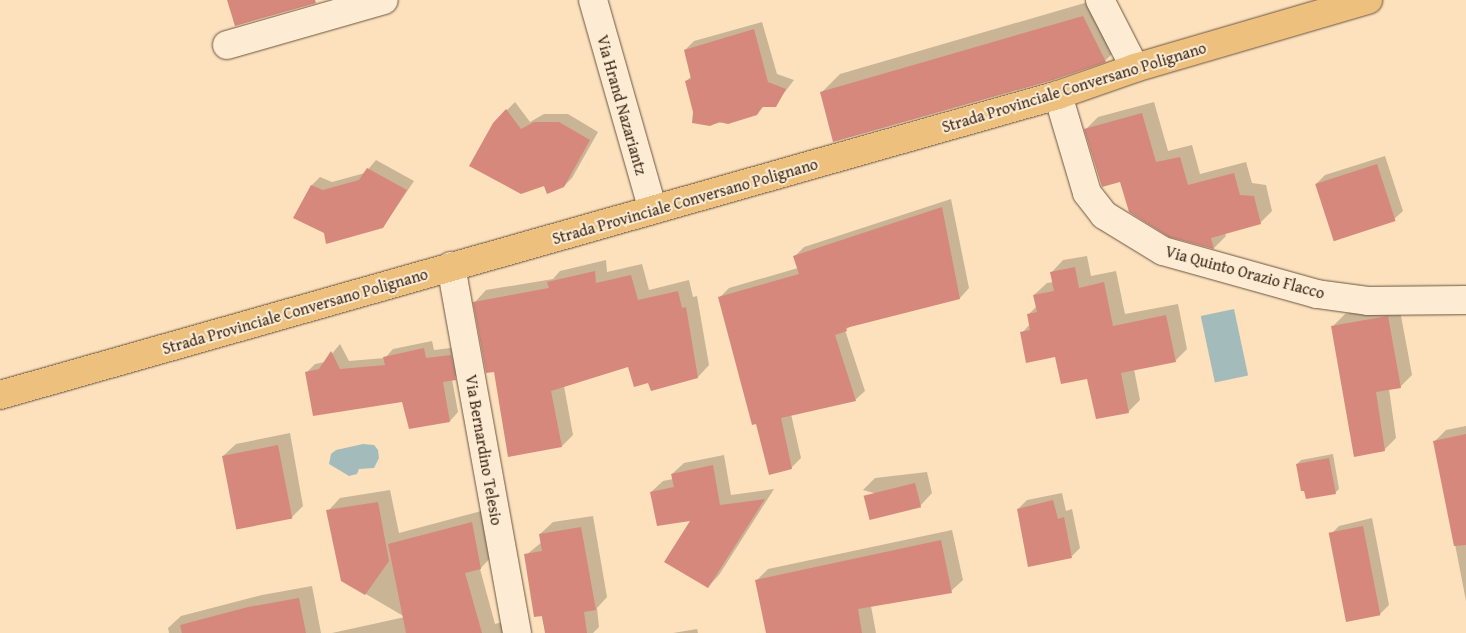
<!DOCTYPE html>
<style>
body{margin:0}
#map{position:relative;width:1466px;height:633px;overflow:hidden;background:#fce1bc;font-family:"Gentium Book Plus",serif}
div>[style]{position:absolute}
.water>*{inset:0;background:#a4bbbb;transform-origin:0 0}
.shadow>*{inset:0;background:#0003}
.building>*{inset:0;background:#d6887d;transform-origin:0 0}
.roads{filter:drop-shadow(0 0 1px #6a5440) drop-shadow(0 0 1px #6a5440)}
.minor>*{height:28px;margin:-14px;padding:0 14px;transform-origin:14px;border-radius:14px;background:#fdecd3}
.major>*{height:28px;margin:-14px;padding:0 14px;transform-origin:14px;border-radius:14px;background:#eec07e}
span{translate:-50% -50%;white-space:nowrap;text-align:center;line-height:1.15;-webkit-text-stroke:4px #fdecd3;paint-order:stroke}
.street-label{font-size:16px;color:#392516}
</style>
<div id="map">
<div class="water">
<i style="left:1234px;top:309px;width:68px;height:34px;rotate:78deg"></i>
<i style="clip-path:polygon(363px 444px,374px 445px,378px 450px,379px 458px,374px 468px,359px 469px,357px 474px,349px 476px,329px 464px,331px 454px,336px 450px)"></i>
</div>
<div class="shadow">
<i style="clip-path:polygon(1095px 0,1123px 43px,1106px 60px,1053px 79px,822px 92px,840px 74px)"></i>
<i style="clip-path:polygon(762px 22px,777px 74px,794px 80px,775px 105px,765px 105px,757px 114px,710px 125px,695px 112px,686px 81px,692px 76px,685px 50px,694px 41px)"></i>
<i style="clip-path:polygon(515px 102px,530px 122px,544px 114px,568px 114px,598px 132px,572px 178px,564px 186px,545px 184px,494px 123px)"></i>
<i style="clip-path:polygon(1154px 102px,1168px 151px,1192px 145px,1200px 174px,1246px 162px,1252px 183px,1266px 185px,1272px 211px,1260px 223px,1225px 233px,1226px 236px,1214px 248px,1170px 235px,1121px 180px,1086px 129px,1098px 117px)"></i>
<i style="clip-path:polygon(1385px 156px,1403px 211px,1394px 219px,1316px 184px,1325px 175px)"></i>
<i style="clip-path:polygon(376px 160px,414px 181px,383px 227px,325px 232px,295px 217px,312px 185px,320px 177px,332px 182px,365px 173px)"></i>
<i style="clip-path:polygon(951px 199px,969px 288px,960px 298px,851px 326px,845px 330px,865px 391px,855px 400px,791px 414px,801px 458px,791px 468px,757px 422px,719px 298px,729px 288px,798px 268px,795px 256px,804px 247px)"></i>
<i style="clip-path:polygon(1087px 256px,1091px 276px,1116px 271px,1125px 314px,1178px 304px,1187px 349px,1175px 361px,1134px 369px,1140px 400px,1128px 412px,1088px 377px,1022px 333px,1030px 324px,1029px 314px,1037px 306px,1034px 295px,1047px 283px,1053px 282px,1051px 273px,1063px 260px)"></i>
<i style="clip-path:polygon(606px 260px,607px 272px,642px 264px,649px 290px,689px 280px,693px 297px,697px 296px,709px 365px,698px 377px,649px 382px,629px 366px,564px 386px,573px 435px,562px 446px,495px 370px,475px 302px,486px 290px,553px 279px,560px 271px)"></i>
<i style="clip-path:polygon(1399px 305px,1412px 375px,1400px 387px,1389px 389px,1396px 438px,1384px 450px,1333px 326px,1345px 314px)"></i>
<i style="clip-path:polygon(432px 341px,434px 350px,459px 347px,463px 370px,452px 379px,458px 412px,450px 421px,403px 400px,307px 372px,315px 364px,325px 362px,340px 344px,349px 361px,385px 358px,393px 349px)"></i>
<i style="clip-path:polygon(1466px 426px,1466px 601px,1435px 441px,1446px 430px)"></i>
<i style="clip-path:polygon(290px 433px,303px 506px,291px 518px,223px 456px,236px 444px)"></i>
<i style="clip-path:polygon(1333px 454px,1339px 489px,1335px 493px,1297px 464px,1301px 460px)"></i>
<i style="clip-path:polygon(724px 455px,731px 495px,774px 489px,719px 575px,708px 587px,692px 519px,651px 492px,663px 481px,673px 479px,672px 474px,684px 463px)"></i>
<i style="clip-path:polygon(927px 472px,932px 493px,920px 506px,863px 490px,875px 478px)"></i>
<i style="clip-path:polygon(390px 490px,399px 533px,485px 510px,493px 555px,480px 569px,495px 624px,507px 621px,509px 633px,332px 633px,405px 617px,342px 580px,328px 511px,340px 498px)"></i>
<i style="clip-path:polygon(1062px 493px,1066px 511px,1072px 509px,1080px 548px,1072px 556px,1018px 509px,1027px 500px)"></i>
<i style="clip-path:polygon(593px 516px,607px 597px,597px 608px,599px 627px,593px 633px,546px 633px,526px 555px,542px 542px,540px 534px,553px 522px)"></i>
<i style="clip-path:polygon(1372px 518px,1389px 605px,1380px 614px,1330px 535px,1339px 526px)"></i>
<i style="clip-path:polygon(952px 530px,963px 580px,951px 591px,871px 606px,876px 633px,767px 633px,757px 580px,768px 569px)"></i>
<i style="clip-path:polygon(312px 586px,321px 633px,169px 633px,168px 628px,181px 616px,262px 595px)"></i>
<i style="clip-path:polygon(697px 629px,698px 633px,673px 633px)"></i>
</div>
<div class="building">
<i style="clip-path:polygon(227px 0,315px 0,316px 3px,235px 26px)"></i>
<i style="clip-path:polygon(1083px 16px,1106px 62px,1053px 80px,833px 142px,820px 92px)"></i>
<i style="clip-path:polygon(754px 29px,768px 82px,786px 89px,776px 107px,762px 107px,757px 115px,728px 124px,719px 122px,710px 126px,692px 123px,693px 112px,685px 81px,691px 79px,684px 50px)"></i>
<i style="clip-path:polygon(506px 109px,521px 129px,534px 122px,559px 122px,590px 140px,564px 187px,547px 194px,544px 186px,521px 194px,469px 166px,493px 123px)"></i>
<i style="clip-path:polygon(1142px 113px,1156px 162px,1180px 157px,1188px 185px,1234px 173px,1240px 195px,1254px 196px,1261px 224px,1211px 238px,1214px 249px,1169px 237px,1129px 212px,1120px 182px,1102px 187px,1084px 129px)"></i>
<i style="left:1377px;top:164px;width:60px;height:65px;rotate:72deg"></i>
<i style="clip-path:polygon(367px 168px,407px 190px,383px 228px,326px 244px,324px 233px,293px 218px,311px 185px,323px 190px,359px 180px)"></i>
<i style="clip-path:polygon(942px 207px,960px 299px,846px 328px,847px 331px,835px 335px,856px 401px,781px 418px,792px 469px,769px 475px,756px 424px,752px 425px,718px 297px,799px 274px,793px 256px)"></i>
<i style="clip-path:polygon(1075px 267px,1079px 288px,1104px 282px,1113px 326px,1166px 315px,1176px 362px,1121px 373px,1129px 413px,1096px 419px,1087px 379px,1061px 384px,1055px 357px,1026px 363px,1020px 332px,1030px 330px,1027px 314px,1037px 312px,1033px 295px,1054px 291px,1050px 272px)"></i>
<i style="clip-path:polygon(595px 271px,596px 283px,631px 275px,638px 300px,678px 291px,682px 308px,686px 307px,698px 378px,651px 391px,648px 383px,634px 387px,628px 367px,551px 391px,562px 447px,508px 457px,494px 372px,486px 373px,473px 302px,549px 288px,547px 282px)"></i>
<i style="clip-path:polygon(1388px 316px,1401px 388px,1376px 392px,1385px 451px,1354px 457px,1331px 326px)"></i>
<i style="clip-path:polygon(424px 348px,426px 358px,451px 355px,456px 380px,443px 382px,450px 422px,409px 429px,402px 402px,313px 416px,305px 372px,319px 369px,331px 351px,340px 369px,385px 365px,383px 357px)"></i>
<i style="clip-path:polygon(1466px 434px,1466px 545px,1454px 546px,1433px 441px)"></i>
<i style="left:278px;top:445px;width:75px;height:57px;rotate:79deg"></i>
<i style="clip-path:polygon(1329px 458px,1336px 494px,1306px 499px,1304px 491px,1301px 491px,1296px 464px)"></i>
<i style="clip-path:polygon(713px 465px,720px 505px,765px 499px,708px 588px,664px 562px,690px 521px,657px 526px,650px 492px,674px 487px,671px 474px)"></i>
<i style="left:915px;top:483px;width:25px;height:53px;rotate:76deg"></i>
<i style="clip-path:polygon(1053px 500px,1058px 519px,1064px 517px,1072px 558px,1028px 567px,1017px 509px)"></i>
<i style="clip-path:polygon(378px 502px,389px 561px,365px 595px,341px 581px,326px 510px)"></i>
<i style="clip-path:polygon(472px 522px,481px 569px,465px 573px,482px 633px,406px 633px,388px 544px)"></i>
<i style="left:1363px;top:526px;width:91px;height:35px;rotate:79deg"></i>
<i style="clip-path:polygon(581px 527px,596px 610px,584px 612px,587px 633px,545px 633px,542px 616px,534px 617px,524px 554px,542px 551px,539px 534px)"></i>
<i style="clip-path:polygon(941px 540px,952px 593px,858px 609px,862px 633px,766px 633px,755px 580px)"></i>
<i style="clip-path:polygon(299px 598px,306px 633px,182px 633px,180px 625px,248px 607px)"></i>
</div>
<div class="roads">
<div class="minor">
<i style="left:593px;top:0;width:218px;rotate:74.1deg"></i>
<i style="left:1100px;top:0;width:76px;rotate:62.8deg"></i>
<i style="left:227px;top:45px;width:163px;rotate:-16deg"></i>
<i style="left:1058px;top:95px;width:102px;rotate:73.5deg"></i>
<i style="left:1087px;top:193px;width:28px;rotate:52deg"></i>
<i style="left:1104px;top:215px;width:69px;rotate:31.4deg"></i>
<i style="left:1163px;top:251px;width:160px;rotate:15.6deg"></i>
<i style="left:1317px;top:294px;width:51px;rotate:7.8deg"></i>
<i style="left:1368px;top:301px;width:98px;rotate:-0.6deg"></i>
<i style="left:451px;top:266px;width:373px;rotate:79.8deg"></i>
</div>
<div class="major">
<i style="left:0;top:395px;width:1100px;rotate:-15.83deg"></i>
<i style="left:1058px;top:95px;width:82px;rotate:-19.3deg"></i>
<i style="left:1135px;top:68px;width:243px;rotate:-16.3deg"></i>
</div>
</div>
<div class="street-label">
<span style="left:1074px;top:87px;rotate:-17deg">Strada Provinciale Conversano Polignano</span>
<span style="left:622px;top:105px;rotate:74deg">Via Hrand Nazariantz</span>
<span style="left:685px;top:201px;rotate:-16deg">Strada Provinciale Conversano Polignano</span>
<span style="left:1245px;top:272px;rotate:15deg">Via Quinto Orazio Flacco</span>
<span style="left:295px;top:311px;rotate:-16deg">Strada Provinciale Conversano Polignano</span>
<span style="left:484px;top:450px;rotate:80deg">Via Bernardino Telesio</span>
</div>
</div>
